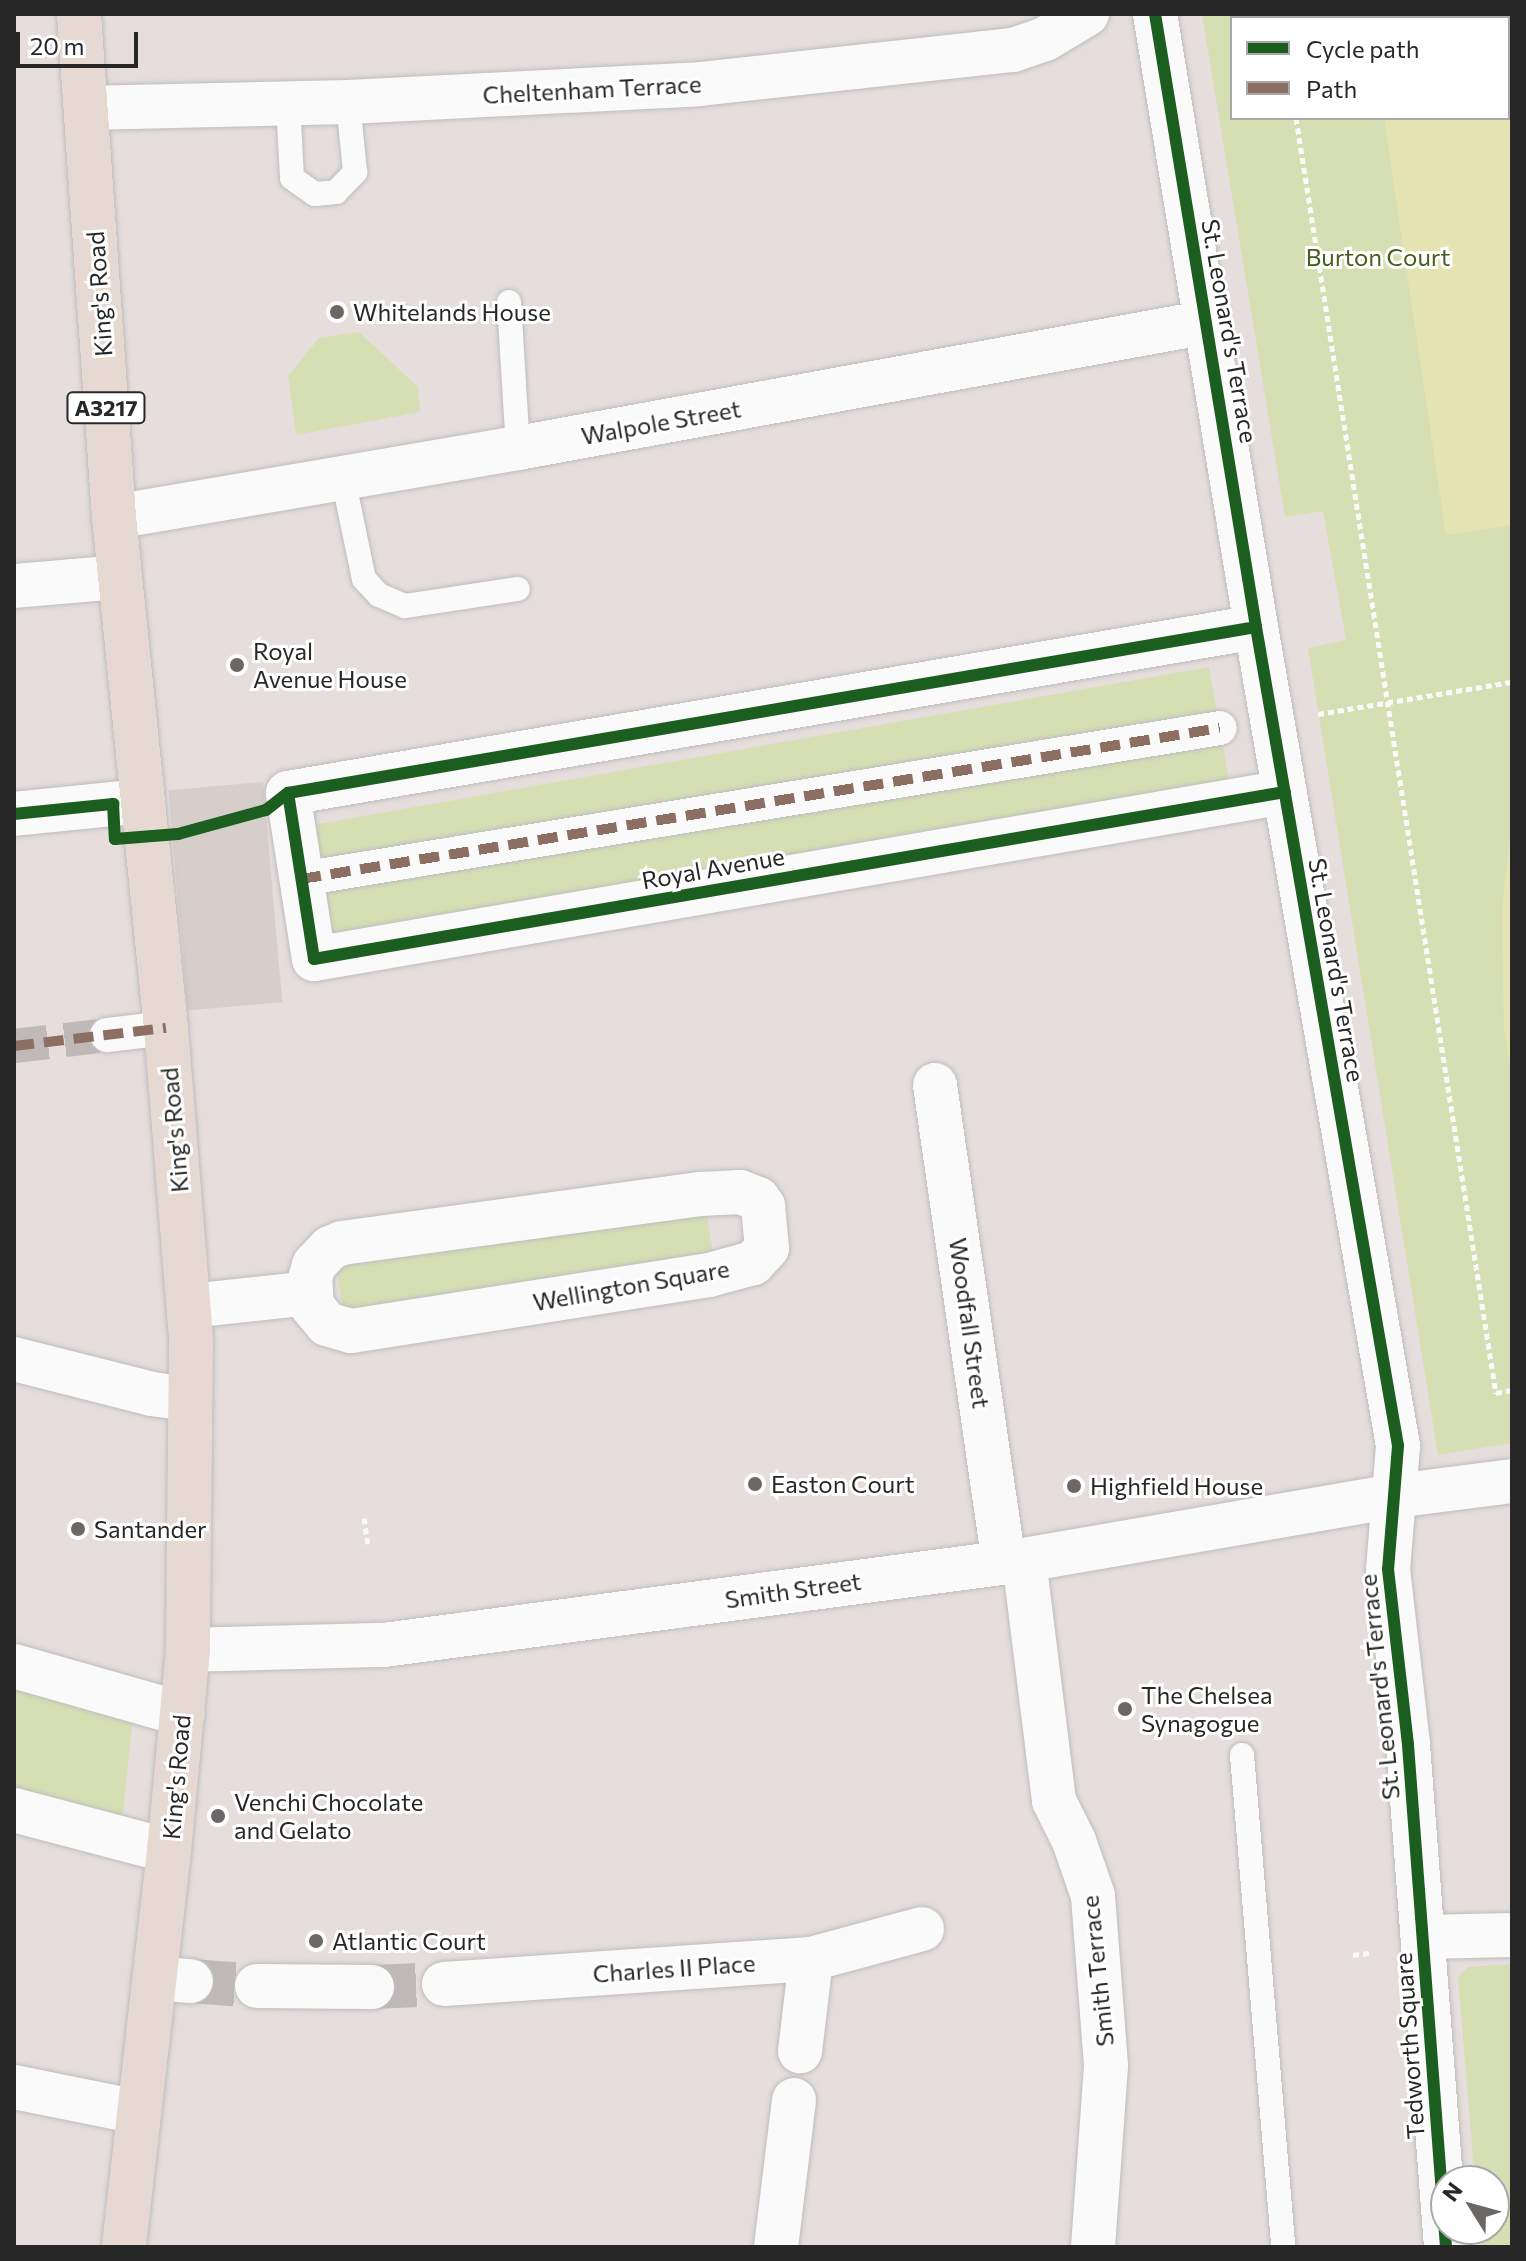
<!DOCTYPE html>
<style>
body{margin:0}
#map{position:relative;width:1526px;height:2261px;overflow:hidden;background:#e5dedc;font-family:Commissioner,sans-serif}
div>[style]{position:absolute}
.green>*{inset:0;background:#d6dfb4;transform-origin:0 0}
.pitch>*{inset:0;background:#e4e4b2}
.plaza>*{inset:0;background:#d6cecb;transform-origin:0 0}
.pedestrian-tunnel>*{height:34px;margin-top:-17px;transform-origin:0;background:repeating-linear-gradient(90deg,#bfb9b8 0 34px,transparent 0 51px)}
.minor-tunnel>*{height:44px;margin-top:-22px;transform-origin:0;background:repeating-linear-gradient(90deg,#bfb9b8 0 44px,transparent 0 66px)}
.path>*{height:5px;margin-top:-2.5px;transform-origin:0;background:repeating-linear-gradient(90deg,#fbfafa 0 6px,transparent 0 10px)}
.roads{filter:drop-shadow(0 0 2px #bebdbe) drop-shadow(0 0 2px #bebdbe)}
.service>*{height:24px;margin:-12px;padding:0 12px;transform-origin:12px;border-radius:12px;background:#fbfafa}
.pedestrian>*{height:34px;margin:-17px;padding:0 17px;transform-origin:17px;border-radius:17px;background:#fbfafa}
.minor>*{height:44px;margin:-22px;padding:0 22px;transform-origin:22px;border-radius:22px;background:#fbfafa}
.tertiary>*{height:44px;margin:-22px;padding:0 22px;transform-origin:22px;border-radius:22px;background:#fbfafa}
.primary>*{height:44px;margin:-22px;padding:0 22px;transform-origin:22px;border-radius:22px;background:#e5d9d2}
.quiet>*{height:10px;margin-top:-5px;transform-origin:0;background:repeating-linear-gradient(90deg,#8d6e63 0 20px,transparent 0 30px)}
.cycleway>*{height:12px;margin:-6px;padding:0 6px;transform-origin:6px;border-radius:6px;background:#1b5e20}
.dots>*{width:22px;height:22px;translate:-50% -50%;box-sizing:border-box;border:4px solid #fff;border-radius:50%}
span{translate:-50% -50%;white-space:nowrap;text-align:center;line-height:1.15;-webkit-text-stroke:6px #fff;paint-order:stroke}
.shield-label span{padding:2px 6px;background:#fff;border:2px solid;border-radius:6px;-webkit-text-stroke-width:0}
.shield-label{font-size:22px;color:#272727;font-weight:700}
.street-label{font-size:24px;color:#272727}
.park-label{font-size:24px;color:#43601a}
.poi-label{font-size:24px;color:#272727}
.left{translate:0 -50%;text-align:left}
.frame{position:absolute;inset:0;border:16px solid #272727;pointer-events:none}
.legend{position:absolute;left:1230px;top:16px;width:280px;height:104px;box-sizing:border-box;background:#fff;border:2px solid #a9a9a9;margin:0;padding:10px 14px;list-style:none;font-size:24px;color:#272727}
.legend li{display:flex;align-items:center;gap:16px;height:40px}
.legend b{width:40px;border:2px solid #a9a9a9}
.north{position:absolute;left:1430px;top:2165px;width:80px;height:80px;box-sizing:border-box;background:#fff;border:2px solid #a9a9a9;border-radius:50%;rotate:307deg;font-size:22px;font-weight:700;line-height:32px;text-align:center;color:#272727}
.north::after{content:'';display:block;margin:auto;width:28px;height:36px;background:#6a6766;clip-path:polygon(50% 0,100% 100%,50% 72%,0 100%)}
.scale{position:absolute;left:16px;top:32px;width:122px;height:36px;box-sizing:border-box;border:4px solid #272727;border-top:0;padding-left:10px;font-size:24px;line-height:28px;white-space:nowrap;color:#272727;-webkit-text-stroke:6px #fff;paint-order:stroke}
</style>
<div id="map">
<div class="green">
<i style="clip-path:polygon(evenodd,1202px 14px,1512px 14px,1512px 1443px,1438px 1455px,1308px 648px,1346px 640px,1323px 511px,1285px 517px,1202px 14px,1232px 18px,1508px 18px,1508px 118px,1232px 118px,1232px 18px)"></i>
<i style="clip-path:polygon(359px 332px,418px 387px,420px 412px,296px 435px,288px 376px,319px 338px)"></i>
<i style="left:1209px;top:667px;width:124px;height:913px;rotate:80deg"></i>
<i style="clip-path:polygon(701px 1213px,707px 1216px,713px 1254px,350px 1314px,343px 1308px,337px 1273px,345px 1266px)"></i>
<i style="clip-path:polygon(14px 1677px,133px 1717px,123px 1813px,119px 1818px,14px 1792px)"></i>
<i style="clip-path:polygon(1512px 1964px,1512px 2247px,1480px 2247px,1478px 2229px,1494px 2229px,1494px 2181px,1475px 2181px,1458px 1977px,1468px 1967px)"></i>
</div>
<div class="pitch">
<i style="clip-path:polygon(1512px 74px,1512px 525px,1446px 535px,1384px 118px,1508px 118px,1508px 75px)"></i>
<i style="clip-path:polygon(1512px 820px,1512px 1077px,1504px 1029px,1502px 910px)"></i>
</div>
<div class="plaza">
<i style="left:263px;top:782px;width:221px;height:95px;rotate:85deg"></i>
</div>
<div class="pedestrian-tunnel">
<i style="left:14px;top:1046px;width:94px;rotate:-6.7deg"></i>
</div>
<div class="minor-tunnel">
<i style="left:191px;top:1981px;width:66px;rotate:4.3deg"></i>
<i style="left:372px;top:1987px;width:72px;rotate:-2.4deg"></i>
</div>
<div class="path">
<i style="left:1298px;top:18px;width:25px;rotate:-9deg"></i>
<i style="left:1296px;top:118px;width:1291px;rotate:81.09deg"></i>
<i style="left:1496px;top:1393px;width:16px;rotate:-11deg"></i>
<i style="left:1318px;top:714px;width:197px;rotate:-9.4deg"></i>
<i style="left:364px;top:1518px;width:29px;rotate:82deg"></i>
<i style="left:1353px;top:1955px;width:16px;rotate:-7deg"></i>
</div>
<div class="roads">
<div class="service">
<i style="left:288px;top:104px;width:74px;rotate:86.9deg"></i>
<i style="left:292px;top:178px;width:28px;rotate:35deg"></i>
<i style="left:315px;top:194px;width:21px;rotate:-5deg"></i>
<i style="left:336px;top:192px;width:28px;rotate:-46deg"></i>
<i style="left:355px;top:172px;width:70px;rotate:-95.7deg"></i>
<i style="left:509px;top:302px;width:146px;rotate:86.5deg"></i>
<i style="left:343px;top:478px;width:103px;rotate:78.3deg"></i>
<i style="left:364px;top:579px;width:22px;rotate:47deg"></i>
<i style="left:379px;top:595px;width:28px;rotate:23deg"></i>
<i style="left:405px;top:606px;width:114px;rotate:-8.6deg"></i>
<i style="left:1242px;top:1755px;width:494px;rotate:85.2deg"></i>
</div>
<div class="pedestrian">
<i style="left:301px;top:879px;width:931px;rotate:-9.33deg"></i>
<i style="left:107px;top:1035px;width:59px;rotate:-6.8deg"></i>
</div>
<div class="minor">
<i style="left:1155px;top:14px;width:621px;rotate:80.64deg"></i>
<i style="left:1256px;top:627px;width:831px;rotate:80.16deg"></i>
<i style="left:1398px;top:1446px;width:123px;rotate:94.6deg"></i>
<i style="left:1388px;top:1569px;width:177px;rotate:83.5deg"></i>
<i style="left:1408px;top:1745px;width:503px;rotate:85.67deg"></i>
<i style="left:86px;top:108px;width:262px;rotate:-1.3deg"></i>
<i style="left:348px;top:102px;width:352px;rotate:-2.9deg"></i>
<i style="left:700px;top:84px;width:315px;rotate:-6.2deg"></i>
<i style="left:1013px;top:50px;width:34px;rotate:-19deg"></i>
<i style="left:1045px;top:39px;width:49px;rotate:-30.8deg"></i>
<i style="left:114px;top:517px;width:410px;rotate:-9.7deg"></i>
<i style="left:518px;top:448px;width:700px;rotate:-10.36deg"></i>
<i style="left:1256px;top:627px;width:982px;rotate:170.27deg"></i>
<i style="left:288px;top:793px;width:168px;rotate:81.1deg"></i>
<i style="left:314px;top:959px;width:985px;rotate:-9.76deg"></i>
<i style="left:14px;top:814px;width:129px;rotate:-5.8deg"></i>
<i style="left:935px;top:1085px;width:481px;rotate:81.8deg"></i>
<i style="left:740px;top:1192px;width:19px;rotate:21deg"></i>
<i style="left:758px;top:1199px;width:9px;rotate:54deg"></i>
<i style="left:763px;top:1206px;width:42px;rotate:84.6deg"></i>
<i style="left:767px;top:1248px;width:21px;rotate:133deg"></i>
<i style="left:753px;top:1263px;width:46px;rotate:164.7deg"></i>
<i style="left:709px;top:1275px;width:362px;rotate:171.1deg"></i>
<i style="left:351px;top:1331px;width:25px;rotate:-164deg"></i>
<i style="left:327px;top:1324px;width:23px;rotate:-130deg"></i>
<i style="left:312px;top:1306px;width:27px;rotate:-94deg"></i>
<i style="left:310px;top:1279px;width:15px;rotate:-74deg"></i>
<i style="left:314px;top:1265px;width:23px;rotate:-47deg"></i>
<i style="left:330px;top:1248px;width:13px;rotate:-23deg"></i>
<i style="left:342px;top:1243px;width:362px;rotate:-7.8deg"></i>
<i style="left:701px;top:1194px;width:39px;rotate:-3deg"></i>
<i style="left:190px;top:1306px;width:121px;rotate:-6.2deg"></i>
<i style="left:14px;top:1359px;width:142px;rotate:14.2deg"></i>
<i style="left:152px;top:1394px;width:37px;rotate:8deg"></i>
<i style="left:1024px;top:1560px;width:243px;rotate:82.9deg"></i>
<i style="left:1054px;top:1801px;width:45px;rotate:63.4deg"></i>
<i style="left:1074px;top:1841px;width:58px;rotate:70.9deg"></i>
<i style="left:1093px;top:1896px;width:170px;rotate:85.6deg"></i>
<i style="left:1106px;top:2066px;width:181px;rotate:94.1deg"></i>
<i style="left:188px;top:1650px;width:196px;rotate:-1.5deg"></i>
<i style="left:384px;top:1645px;width:646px;rotate:-7.57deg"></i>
<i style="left:1024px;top:1560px;width:376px;rotate:-9.8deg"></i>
<i style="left:1395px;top:1496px;width:118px;rotate:-7.3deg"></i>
<i style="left:14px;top:1666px;width:175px;rotate:15.9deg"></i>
<i style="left:14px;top:1810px;width:160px;rotate:14.8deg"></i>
<i style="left:1423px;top:1937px;width:89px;rotate:-1.3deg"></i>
<i style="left:811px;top:1959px;width:115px;rotate:-15.1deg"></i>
<i style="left:155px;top:1978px;width:36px;rotate:5deg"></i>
<i style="left:444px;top:1984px;width:368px;rotate:-3.9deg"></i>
<i style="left:811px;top:1959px;width:93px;rotate:96.8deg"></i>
<i style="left:257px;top:1986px;width:115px;rotate:0.5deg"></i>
<i style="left:14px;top:2087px;width:126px;rotate:11.4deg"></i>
<i style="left:776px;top:2247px;width:148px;rotate:-83deg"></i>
</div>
<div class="tertiary">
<i style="left:14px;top:586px;width:106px;rotate:-4.9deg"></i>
</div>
<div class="primary">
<i style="left:79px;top:14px;width:504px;rotate:86.02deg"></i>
<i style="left:114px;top:517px;width:514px;rotate:84.19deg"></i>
<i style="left:166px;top:1028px;width:315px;rotate:85.4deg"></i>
<i style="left:191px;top:1342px;width:308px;rotate:90.6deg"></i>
<i style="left:188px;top:1650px;width:202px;rotate:95.4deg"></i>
<i style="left:169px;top:1851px;width:399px;rotate:96.5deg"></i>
</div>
</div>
<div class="quiet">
<i style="left:301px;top:879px;width:931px;rotate:-9.33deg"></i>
<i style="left:14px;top:1046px;width:153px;rotate:-6.8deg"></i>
</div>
<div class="cycleway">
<i style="left:1155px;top:14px;width:621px;rotate:80.64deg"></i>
<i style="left:1256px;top:627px;width:831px;rotate:80.16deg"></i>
<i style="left:1398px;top:1446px;width:123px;rotate:94.6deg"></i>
<i style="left:1388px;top:1569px;width:177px;rotate:83.5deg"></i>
<i style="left:1408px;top:1745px;width:503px;rotate:85.67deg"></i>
<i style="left:288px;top:793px;width:168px;rotate:81.1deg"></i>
<i style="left:314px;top:959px;width:985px;rotate:-9.76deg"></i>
<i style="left:14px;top:814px;width:100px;rotate:-5.8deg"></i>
<i style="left:113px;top:804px;width:35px;rotate:87deg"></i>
<i style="left:115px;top:839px;width:63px;rotate:-4.5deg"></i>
<i style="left:178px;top:834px;width:91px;rotate:-15.3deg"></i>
<i style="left:266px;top:810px;width:28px;rotate:-38deg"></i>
<i style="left:288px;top:793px;width:982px;rotate:-9.73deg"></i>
</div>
<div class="dots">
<i style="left:337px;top:312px;background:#6a6766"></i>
<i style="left:237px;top:665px;background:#6a6766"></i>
<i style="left:755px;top:1484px;background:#6a6766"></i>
<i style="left:1074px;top:1486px;background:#6a6766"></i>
<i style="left:78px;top:1529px;background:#6a6766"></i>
<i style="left:1125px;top:1709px;background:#6a6766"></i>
<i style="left:218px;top:1816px;background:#6a6766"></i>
<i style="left:316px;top:1941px;background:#6a6766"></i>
</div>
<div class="shield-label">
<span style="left:106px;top:408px">A3217</span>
</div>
<div class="street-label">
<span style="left:592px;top:89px;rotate:-3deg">Cheltenham Terrace</span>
<span style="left:99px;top:294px;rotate:-94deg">King's Road</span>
<span style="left:1230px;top:331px;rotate:80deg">St. Leonard's Terrace</span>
<span style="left:661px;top:422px;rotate:-10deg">Walpole Street</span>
<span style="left:713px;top:868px;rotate:-10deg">Royal Avenue</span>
<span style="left:1337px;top:970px;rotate:80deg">St. Leonard's Terrace</span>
<span style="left:174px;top:1130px;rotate:-95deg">King's Road</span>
<span style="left:631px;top:1285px;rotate:-10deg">Wellington Square</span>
<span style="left:970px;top:1323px;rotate:82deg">Woodfall Street</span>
<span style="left:793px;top:1590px;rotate:-8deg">Smith Street</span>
<span style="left:1379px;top:1687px;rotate:-96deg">St. Leonard's Terrace</span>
<span style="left:176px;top:1777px;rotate:-85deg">King's Road</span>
<span style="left:674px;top:1968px;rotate:-4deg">Charles II Place</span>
<span style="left:1097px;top:1971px;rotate:-96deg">Smith Terrace</span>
<span style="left:1409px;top:2046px;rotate:-94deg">Tedworth Square</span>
</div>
<div class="park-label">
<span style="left:1378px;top:257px">Burton Court</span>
</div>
<div class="poi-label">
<span class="left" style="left:353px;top:312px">Whitelands House</span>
<span class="left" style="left:253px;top:665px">Royal<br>Avenue House</span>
<span class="left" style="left:771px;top:1484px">Easton Court</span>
<span class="left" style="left:1090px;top:1486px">Highfield House</span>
<span class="left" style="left:94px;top:1529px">Santander</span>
<span class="left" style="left:1141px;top:1709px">The Chelsea<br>Synagogue</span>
<span class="left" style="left:234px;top:1816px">Venchi Chocolate<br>and Gelato</span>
<span class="left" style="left:332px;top:1941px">Atlantic Court</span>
</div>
<div class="frame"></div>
<ul class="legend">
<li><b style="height:10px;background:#1b5e20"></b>Cycle path</li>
<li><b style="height:10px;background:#8d6e63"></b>Path</li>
</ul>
<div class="north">N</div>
<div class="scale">20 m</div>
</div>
